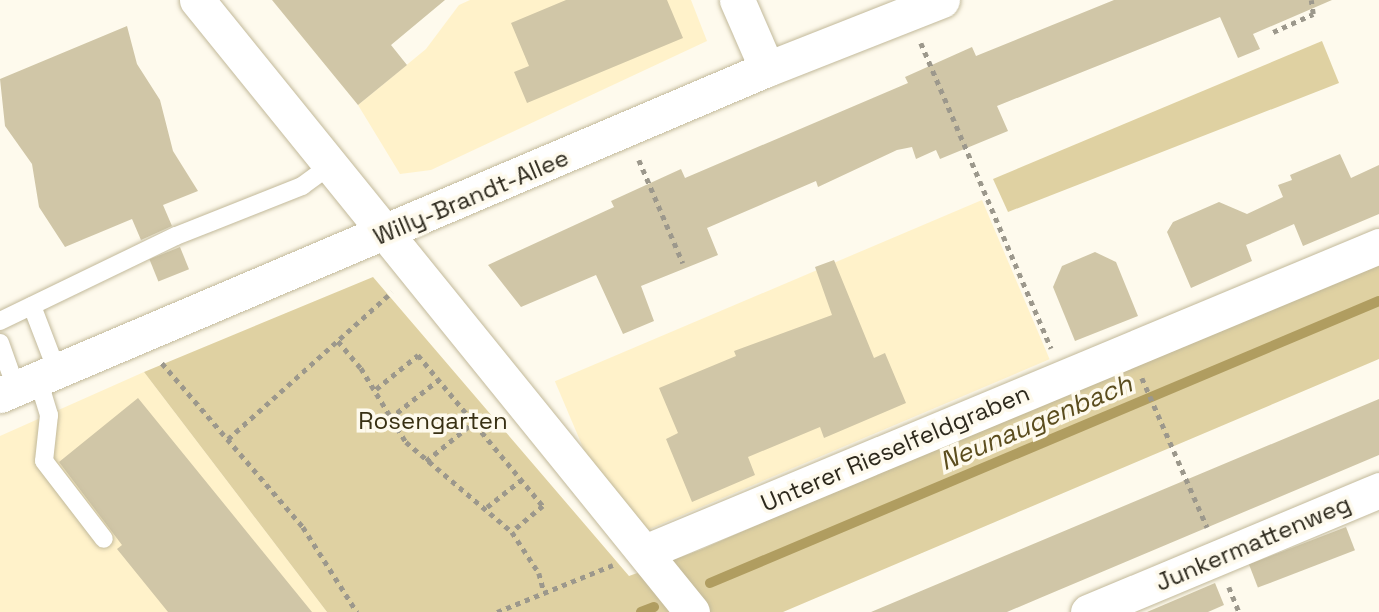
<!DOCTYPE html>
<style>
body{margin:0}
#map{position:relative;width:1379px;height:612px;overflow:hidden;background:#fefaed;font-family:"Space Grotesk",sans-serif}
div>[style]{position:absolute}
.built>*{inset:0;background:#fff2ca;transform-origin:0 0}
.green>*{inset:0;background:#dfd1a2}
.stream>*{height:10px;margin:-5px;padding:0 5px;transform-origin:5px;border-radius:5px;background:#b09d60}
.building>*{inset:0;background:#d0c6a7;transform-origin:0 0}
.path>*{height:4.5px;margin-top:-2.25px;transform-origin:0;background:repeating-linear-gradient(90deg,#9c988c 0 5px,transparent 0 10px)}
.roads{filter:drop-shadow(0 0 2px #c2b99a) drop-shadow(0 0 2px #c2b99a)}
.lane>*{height:18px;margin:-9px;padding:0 9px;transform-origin:9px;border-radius:9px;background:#fff}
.street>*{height:35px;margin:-17.5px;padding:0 17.5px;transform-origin:17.5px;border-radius:17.5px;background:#fff}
span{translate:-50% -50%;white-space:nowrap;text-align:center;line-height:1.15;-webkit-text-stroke:7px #fefaed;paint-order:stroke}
.street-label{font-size:24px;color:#2d291d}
.park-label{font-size:24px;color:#383013}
.water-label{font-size:26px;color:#5b4d1e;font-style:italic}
</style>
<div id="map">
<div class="built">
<i style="clip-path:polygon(470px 0,691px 0,707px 41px,431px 170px,400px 174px,358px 105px,426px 49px,459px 5px)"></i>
<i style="left:982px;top:200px;width:173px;height:464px;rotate:67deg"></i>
<i style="clip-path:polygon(144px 372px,327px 612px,0 612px,0 436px)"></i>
</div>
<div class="green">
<i style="clip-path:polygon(1322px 41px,1339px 83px,1008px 212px,993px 179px)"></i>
<i style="clip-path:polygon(1379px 264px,1379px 359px,783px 612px,327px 612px,144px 372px,373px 277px,629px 576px,700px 550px,1071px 387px)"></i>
</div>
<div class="stream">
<i style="left:710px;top:583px;width:726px;rotate:-22.86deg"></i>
<i style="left:641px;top:612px;width:14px;rotate:-21deg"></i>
</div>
<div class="building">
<i style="clip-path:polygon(272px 0,445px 0,391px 45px,407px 65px,358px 105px)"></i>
<i style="clip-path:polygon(566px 0,667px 0,683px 38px,527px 103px,514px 72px,529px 66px,511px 23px)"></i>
<i style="clip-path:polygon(1114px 0,1332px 0,1253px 34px,1260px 49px,1238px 58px,1220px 17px,997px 106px,1008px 131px,940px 159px,936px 150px,916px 159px,912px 147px,897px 150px,818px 187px,816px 181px,707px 228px,718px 255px,641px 286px,654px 321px,623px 334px,596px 275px,521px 307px,488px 265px,614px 207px,611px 201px,681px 169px,685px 178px,908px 83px,905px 77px,972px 47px,976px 56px)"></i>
<i style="clip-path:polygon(127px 26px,137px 64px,160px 100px,173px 151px,198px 191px,163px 205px,172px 226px,141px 240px,132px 219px,65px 247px,39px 207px,32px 164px,5px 126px,0 79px)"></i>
<i style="clip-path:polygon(1340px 154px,1351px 178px,1379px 165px,1379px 214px,1303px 246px,1294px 224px,1246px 245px,1252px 261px,1191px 288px,1167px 232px,1173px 222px,1219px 202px,1247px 214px,1283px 197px,1278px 185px,1292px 180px,1290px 175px)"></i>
<i style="left:180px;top:247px;width:24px;height:33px;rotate:68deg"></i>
<i style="clip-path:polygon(1095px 252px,1116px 262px,1138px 316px,1075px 341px,1053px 287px,1062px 266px)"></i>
<i style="clip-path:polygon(834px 260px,874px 358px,885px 353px,906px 403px,824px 438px,820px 427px,748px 457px,755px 475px,692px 502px,666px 439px,678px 433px,659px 388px,736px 356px,734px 351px,832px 315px,815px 267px)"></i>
<i style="clip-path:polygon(138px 398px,312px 612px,168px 612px,117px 549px,122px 545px,59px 462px)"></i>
<i style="clip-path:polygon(1379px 399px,1379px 455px,1040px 598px,1007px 612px,871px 612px)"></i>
<i style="left:1346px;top:527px;width:25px;height:104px;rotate:69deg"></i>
<i style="clip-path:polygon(1215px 583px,1224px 605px,1208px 612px,1147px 612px)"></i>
</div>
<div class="path">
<i style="left:1273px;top:32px;width:44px;rotate:-24.2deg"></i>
<i style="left:1313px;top:14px;width:14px;rotate:-98deg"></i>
<i style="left:921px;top:43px;width:332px;rotate:66.9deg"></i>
<i style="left:639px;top:160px;width:112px;rotate:66.9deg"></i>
<i style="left:338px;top:341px;width:35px;rotate:50deg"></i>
<i style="left:361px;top:368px;width:87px;rotate:58.7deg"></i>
<i style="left:406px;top:442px;width:139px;rotate:40.3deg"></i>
<i style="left:512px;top:532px;width:49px;rotate:56.6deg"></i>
<i style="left:539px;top:573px;width:20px;rotate:75deg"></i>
<i style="left:162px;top:363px;width:216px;rotate:49.3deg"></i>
<i style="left:303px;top:527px;width:101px;rotate:57.6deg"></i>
<i style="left:1142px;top:378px;width:163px;rotate:66.4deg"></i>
<i style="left:376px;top:389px;width:54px;rotate:-39deg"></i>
<i style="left:418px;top:355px;width:196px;rotate:50.4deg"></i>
<i style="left:543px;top:506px;width:40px;rotate:140deg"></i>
<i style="left:389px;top:419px;width:63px;rotate:-38.5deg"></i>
<i style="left:228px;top:439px;width:220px;rotate:-41.9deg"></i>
<i style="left:426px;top:461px;width:62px;rotate:-39.1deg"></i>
<i style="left:487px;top:507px;width:43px;rotate:-38.5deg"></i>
<i style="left:1229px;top:587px;width:27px;rotate:68deg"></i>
<i style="left:497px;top:612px;width:125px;rotate:-22.1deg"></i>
</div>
<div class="roads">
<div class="lane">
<i style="left:32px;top:306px;width:70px;rotate:69deg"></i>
<i style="left:0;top:321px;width:195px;rotate:-25.8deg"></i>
<i style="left:176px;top:236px;width:136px;rotate:-21.6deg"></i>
<i style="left:302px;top:186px;width:36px;rotate:-36deg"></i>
<i style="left:0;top:343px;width:48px;rotate:70.4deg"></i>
<i style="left:38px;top:379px;width:38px;rotate:73deg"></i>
<i style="left:49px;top:415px;width:46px;rotate:96.2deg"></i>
<i style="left:44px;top:461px;width:98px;rotate:52.4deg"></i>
</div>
<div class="street">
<i style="left:197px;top:0;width:787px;rotate:51.03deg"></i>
<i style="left:737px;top:0;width:75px;rotate:66.5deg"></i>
<i style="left:0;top:395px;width:833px;rotate:-23.03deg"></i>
<i style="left:767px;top:69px;width:188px;rotate:-21.5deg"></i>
<i style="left:645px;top:552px;width:795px;rotate:-22.63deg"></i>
<i style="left:1088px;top:612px;width:316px;rotate:-22.7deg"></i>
</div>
</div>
<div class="street-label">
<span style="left:471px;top:197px;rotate:-23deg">Willy-Brandt-Allee</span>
<span style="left:895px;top:448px;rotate:-23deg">Unterer Rieselfeldgraben</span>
<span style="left:1253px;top:543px;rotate:-23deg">Junkermattenweg</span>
</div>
<div class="park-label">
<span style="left:433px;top:421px">Rosengarten</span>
</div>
<div class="water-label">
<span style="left:1036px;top:423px;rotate:-23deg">Neunaugenbach</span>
</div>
</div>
